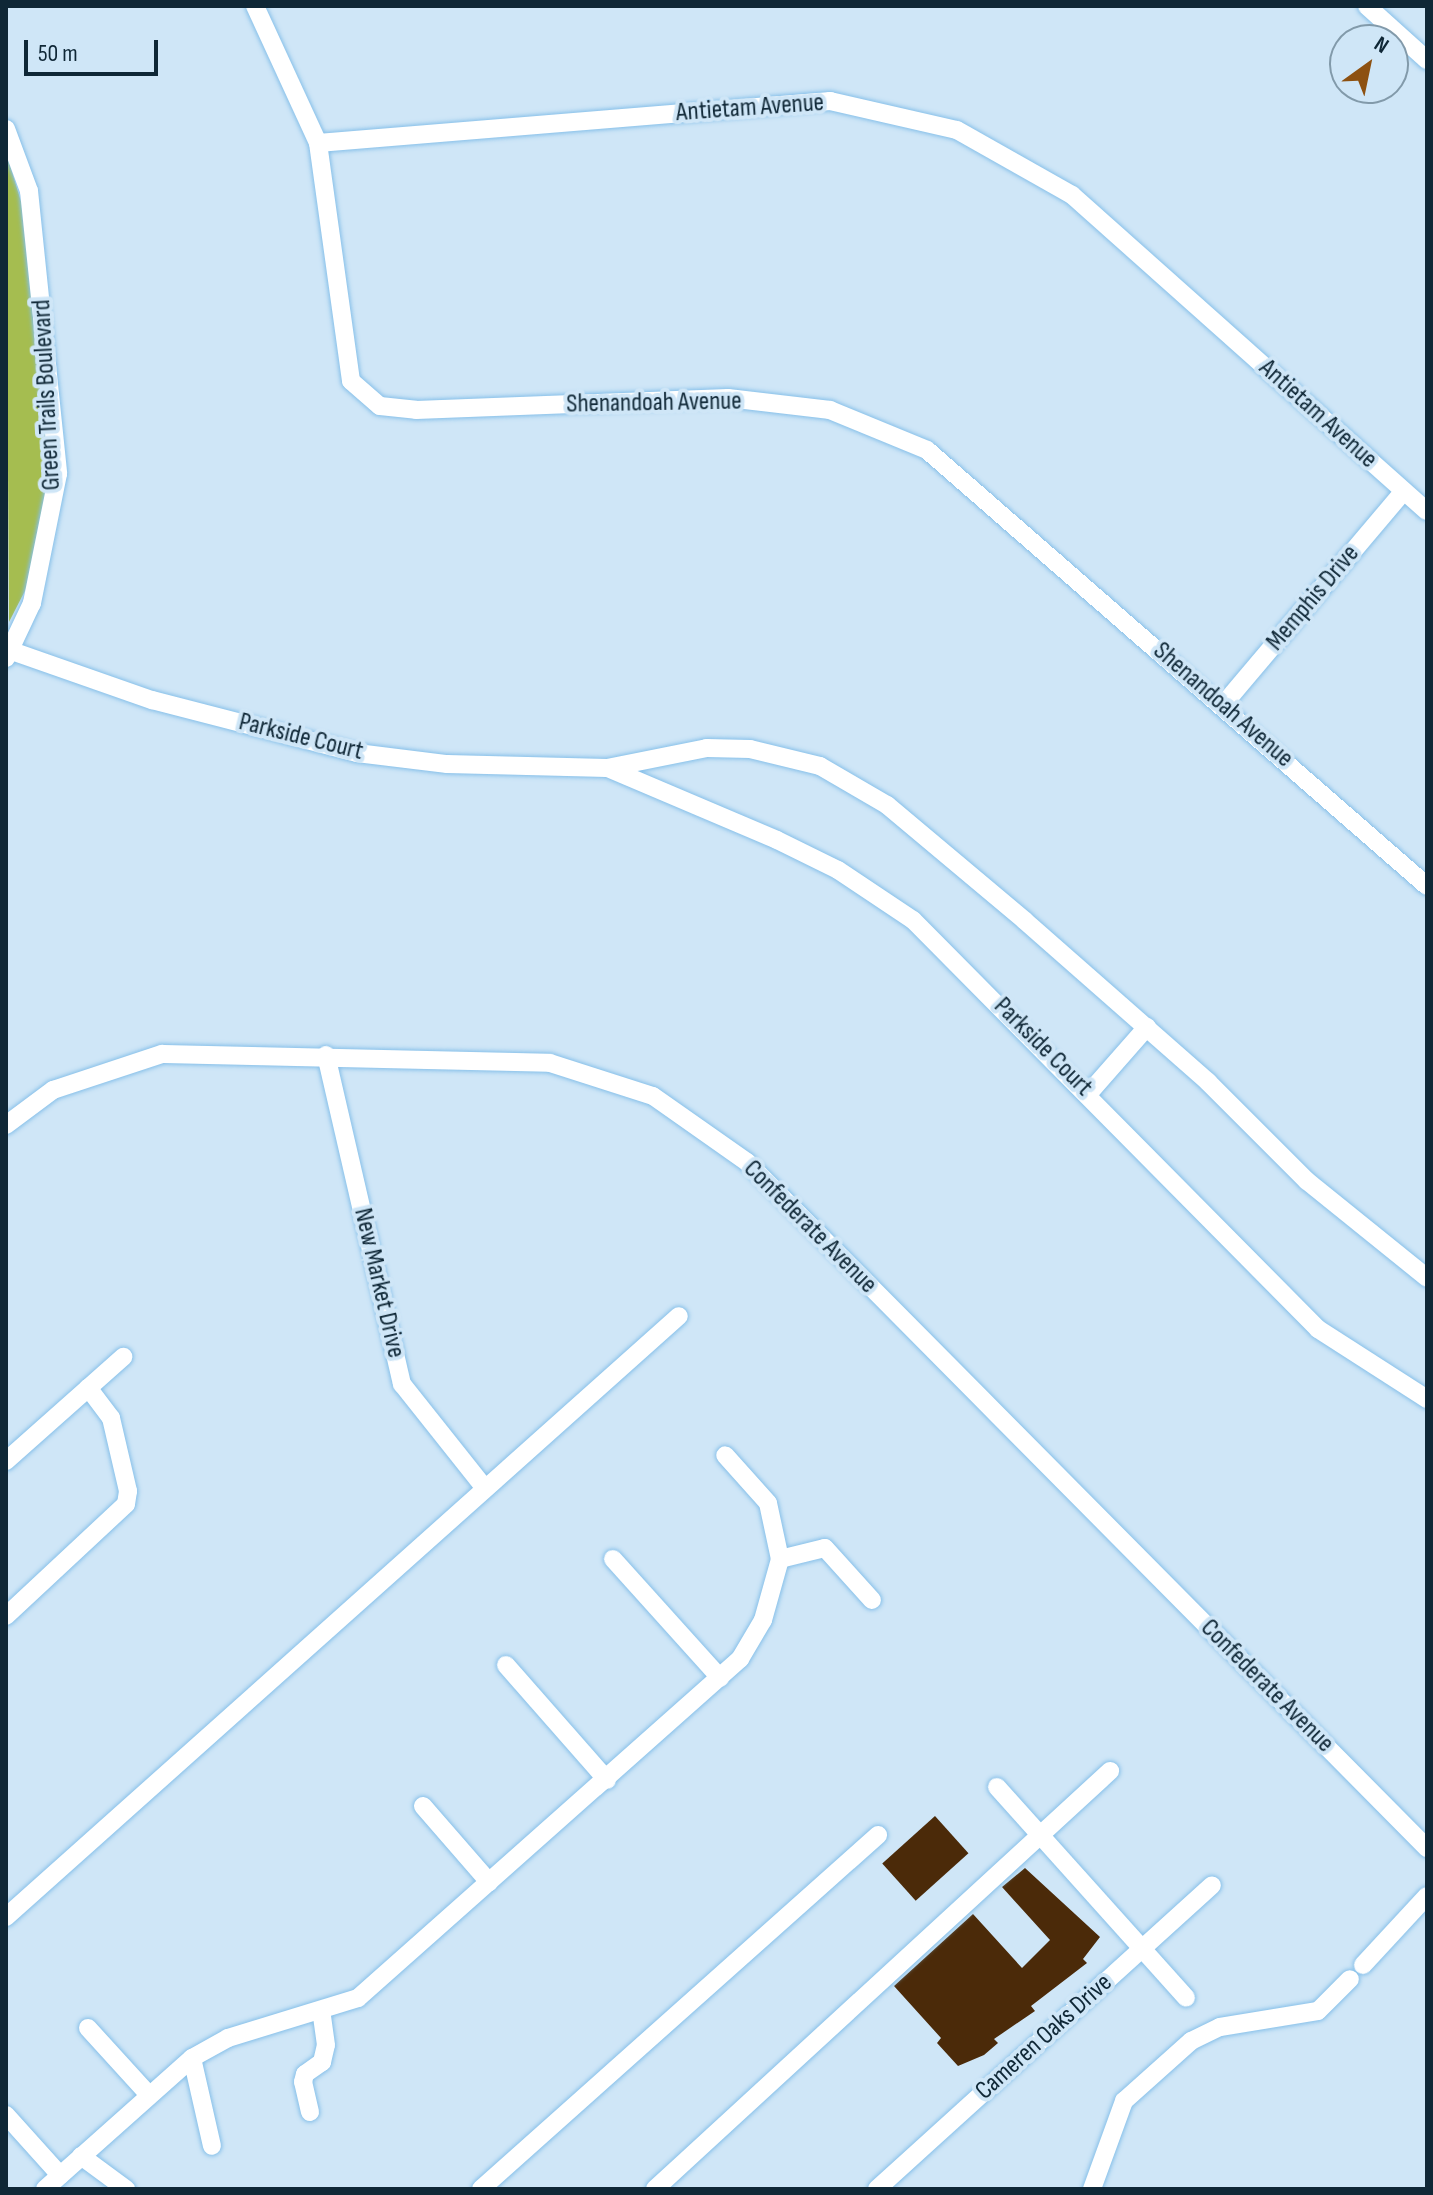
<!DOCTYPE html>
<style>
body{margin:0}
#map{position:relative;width:1433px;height:2195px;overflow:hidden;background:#cfe6f7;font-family:"Sofia Sans Condensed",sans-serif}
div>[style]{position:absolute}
.green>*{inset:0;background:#a5bd50}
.building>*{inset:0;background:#4b2a09;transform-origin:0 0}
.roads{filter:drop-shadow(0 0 2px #87c0e9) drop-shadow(0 0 2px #87c0e9)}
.minor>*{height:18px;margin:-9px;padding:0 9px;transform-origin:9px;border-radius:9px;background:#fff}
span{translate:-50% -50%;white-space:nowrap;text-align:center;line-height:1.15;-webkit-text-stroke:8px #cfe6f7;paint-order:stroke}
.street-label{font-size:26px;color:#0f2736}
.frame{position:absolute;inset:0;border:8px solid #0f2736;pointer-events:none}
.north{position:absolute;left:1329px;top:24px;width:80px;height:80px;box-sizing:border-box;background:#cfe6f7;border:2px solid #829aaa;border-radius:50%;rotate:33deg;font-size:22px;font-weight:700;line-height:32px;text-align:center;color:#0f2736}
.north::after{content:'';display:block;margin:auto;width:28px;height:36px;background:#8d5111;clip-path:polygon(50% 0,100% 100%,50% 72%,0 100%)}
.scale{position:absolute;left:24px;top:40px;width:134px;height:36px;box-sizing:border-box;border:4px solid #0f2736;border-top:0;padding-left:10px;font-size:24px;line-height:28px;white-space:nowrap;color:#0f2736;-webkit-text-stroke:6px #cfe6f7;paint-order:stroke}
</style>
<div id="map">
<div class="green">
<i style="clip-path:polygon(6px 152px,26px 218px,49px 483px,28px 585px,9px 622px)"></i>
</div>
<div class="building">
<i style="left:935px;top:1816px;width:50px;height:71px;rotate:48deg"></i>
<i style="clip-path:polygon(1025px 1868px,1100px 1937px,1083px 1959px,1087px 1963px,1031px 2006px,1035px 2011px,994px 2039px,998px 2043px,984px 2055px,958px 2066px,937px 2043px,941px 2038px,894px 1986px,973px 1914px,1022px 1968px,1050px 1940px,1002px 1887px)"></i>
</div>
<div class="roads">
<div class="minor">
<i style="left:255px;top:6px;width:151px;rotate:65.3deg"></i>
<i style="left:318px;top:143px;width:240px;rotate:82.1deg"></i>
<i style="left:351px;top:381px;width:38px;rotate:41deg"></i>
<i style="left:380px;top:406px;width:36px;rotate:6deg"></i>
<i style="left:416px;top:410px;width:312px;rotate:-2.2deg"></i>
<i style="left:728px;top:398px;width:103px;rotate:6.7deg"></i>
<i style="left:830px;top:410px;width:105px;rotate:22.4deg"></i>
<i style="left:927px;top:450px;width:663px;rotate:41.09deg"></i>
<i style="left:1367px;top:6px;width:81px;rotate:42deg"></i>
<i style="left:6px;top:129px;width:66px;rotate:69.6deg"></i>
<i style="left:29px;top:191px;width:284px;rotate:84.1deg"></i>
<i style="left:58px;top:474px;width:132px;rotate:101.4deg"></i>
<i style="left:32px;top:603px;width:61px;rotate:115.3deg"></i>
<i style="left:318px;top:143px;width:514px;rotate:-4.69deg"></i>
<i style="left:830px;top:101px;width:130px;rotate:12.9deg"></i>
<i style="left:957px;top:130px;width:132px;rotate:29.5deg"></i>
<i style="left:1072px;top:195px;width:475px;rotate:41.7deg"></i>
<i style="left:6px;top:649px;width:155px;rotate:19.3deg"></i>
<i style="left:152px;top:700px;width:212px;rotate:14.5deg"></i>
<i style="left:357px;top:753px;width:91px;rotate:7deg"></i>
<i style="left:447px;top:764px;width:160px;rotate:1.4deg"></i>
<i style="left:607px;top:768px;width:102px;rotate:-11.3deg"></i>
<i style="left:707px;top:748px;width:43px;rotate:1.3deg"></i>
<i style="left:750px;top:749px;width:72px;rotate:13.7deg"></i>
<i style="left:820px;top:766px;width:78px;rotate:30.2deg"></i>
<i style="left:887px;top:805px;width:180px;rotate:40deg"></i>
<i style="left:1025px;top:921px;width:244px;rotate:41.3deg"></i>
<i style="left:1208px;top:1082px;width:140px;rotate:45deg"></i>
<i style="left:1307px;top:1181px;width:154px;rotate:38.9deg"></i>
<i style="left:1223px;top:705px;width:280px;rotate:-49.8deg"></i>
<i style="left:610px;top:769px;width:181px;rotate:23deg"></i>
<i style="left:777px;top:840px;width:68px;rotate:26.2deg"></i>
<i style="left:838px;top:870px;width:90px;rotate:33.7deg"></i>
<i style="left:913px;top:920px;width:576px;rotate:45.28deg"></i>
<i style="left:1318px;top:1329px;width:130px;rotate:32.7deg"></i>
<i style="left:326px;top:1055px;width:338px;rotate:77deg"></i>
<i style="left:402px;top:1384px;width:132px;rotate:51.5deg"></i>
<i style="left:1089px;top:1093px;width:88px;rotate:-48.7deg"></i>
<i style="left:6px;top:1125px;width:59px;rotate:-36.7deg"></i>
<i style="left:53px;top:1090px;width:115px;rotate:-18.3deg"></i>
<i style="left:162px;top:1054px;width:388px;rotate:1.3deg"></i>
<i style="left:550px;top:1063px;width:108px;rotate:17.8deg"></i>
<i style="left:653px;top:1096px;width:115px;rotate:35.1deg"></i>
<i style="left:747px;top:1162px;width:966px;rotate:45.25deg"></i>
<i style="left:6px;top:1461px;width:157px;rotate:-41.6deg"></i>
<i style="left:613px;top:1559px;width:160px;rotate:48deg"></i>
<i style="left:780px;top:1559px;width:46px;rotate:-13.7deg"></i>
<i style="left:825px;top:1548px;width:70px;rotate:47.9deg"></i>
<i style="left:6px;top:1616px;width:164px;rotate:-43deg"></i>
<i style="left:126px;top:1504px;width:13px;rotate:-81deg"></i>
<i style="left:128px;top:1491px;width:75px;rotate:-103.1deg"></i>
<i style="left:111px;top:1418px;width:38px;rotate:-127deg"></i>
<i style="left:506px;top:1665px;width:153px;rotate:48.7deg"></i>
<i style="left:997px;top:1787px;width:283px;rotate:48.1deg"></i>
<i style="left:423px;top:1806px;width:101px;rotate:49deg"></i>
<i style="left:6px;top:1917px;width:902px;rotate:-41.77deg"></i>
<i style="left:1363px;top:1965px;width:94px;rotate:-47.2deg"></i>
<i style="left:88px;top:2028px;width:91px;rotate:47.7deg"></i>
<i style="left:192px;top:2058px;width:90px;rotate:77.2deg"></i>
<i style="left:310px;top:2112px;width:31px;rotate:-103deg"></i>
<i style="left:303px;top:2082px;width:8px;rotate:-76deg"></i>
<i style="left:305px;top:2074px;width:21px;rotate:-35deg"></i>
<i style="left:322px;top:2062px;width:17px;rotate:-77deg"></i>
<i style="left:326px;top:2045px;width:34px;rotate:-98deg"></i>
<i style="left:6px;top:2115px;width:81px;rotate:48deg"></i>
<i style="left:81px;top:2156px;width:56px;rotate:36.3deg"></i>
<i style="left:45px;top:2189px;width:197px;rotate:-41.7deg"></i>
<i style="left:192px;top:2058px;width:41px;rotate:-29.1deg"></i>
<i style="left:228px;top:2038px;width:136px;rotate:-17.1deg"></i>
<i style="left:358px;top:1998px;width:511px;rotate:-41.59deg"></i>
<i style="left:740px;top:1659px;width:45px;rotate:-59.5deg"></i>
<i style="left:763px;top:1620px;width:63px;rotate:-74.4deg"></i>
<i style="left:780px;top:1559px;width:57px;rotate:-102.1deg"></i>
<i style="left:768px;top:1503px;width:64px;rotate:-131.9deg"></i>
<i style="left:481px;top:2189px;width:532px;rotate:-41.72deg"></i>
<i style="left:655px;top:2189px;width:618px;rotate:-42.57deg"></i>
<i style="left:877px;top:2189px;width:452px;rotate:-42.2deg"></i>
<i style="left:1092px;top:2189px;width:94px;rotate:-70deg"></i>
<i style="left:1124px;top:2101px;width:90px;rotate:-41.8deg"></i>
<i style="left:1191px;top:2041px;width:32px;rotate:-26deg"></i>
<i style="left:1220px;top:2027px;width:99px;rotate:-9.3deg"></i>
<i style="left:1318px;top:2011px;width:45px;rotate:-45deg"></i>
</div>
</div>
<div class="street-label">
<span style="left:750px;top:108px;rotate:-4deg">Antietam Avenue</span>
<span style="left:47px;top:395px;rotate:-93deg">Green Trails Boulevard</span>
<span style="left:654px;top:403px;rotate:-1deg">Shenandoah Avenue</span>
<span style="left:1318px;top:414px;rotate:42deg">Antietam Avenue</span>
<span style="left:1313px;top:598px;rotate:-50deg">Memphis Drive</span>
<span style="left:1223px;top:705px;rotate:41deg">Shenandoah Avenue</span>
<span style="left:301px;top:737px;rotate:14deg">Parkside Court</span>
<span style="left:1043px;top:1047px;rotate:45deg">Parkside Court</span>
<span style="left:810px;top:1227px;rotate:45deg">Confederate Avenue</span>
<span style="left:379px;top:1283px;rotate:77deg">New Market Drive</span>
<span style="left:1267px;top:1686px;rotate:45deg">Confederate Avenue</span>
<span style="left:1044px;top:2037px;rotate:-42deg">Cameren Oaks Drive</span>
</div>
<div class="frame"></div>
<div class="north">N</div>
<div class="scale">50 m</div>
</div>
